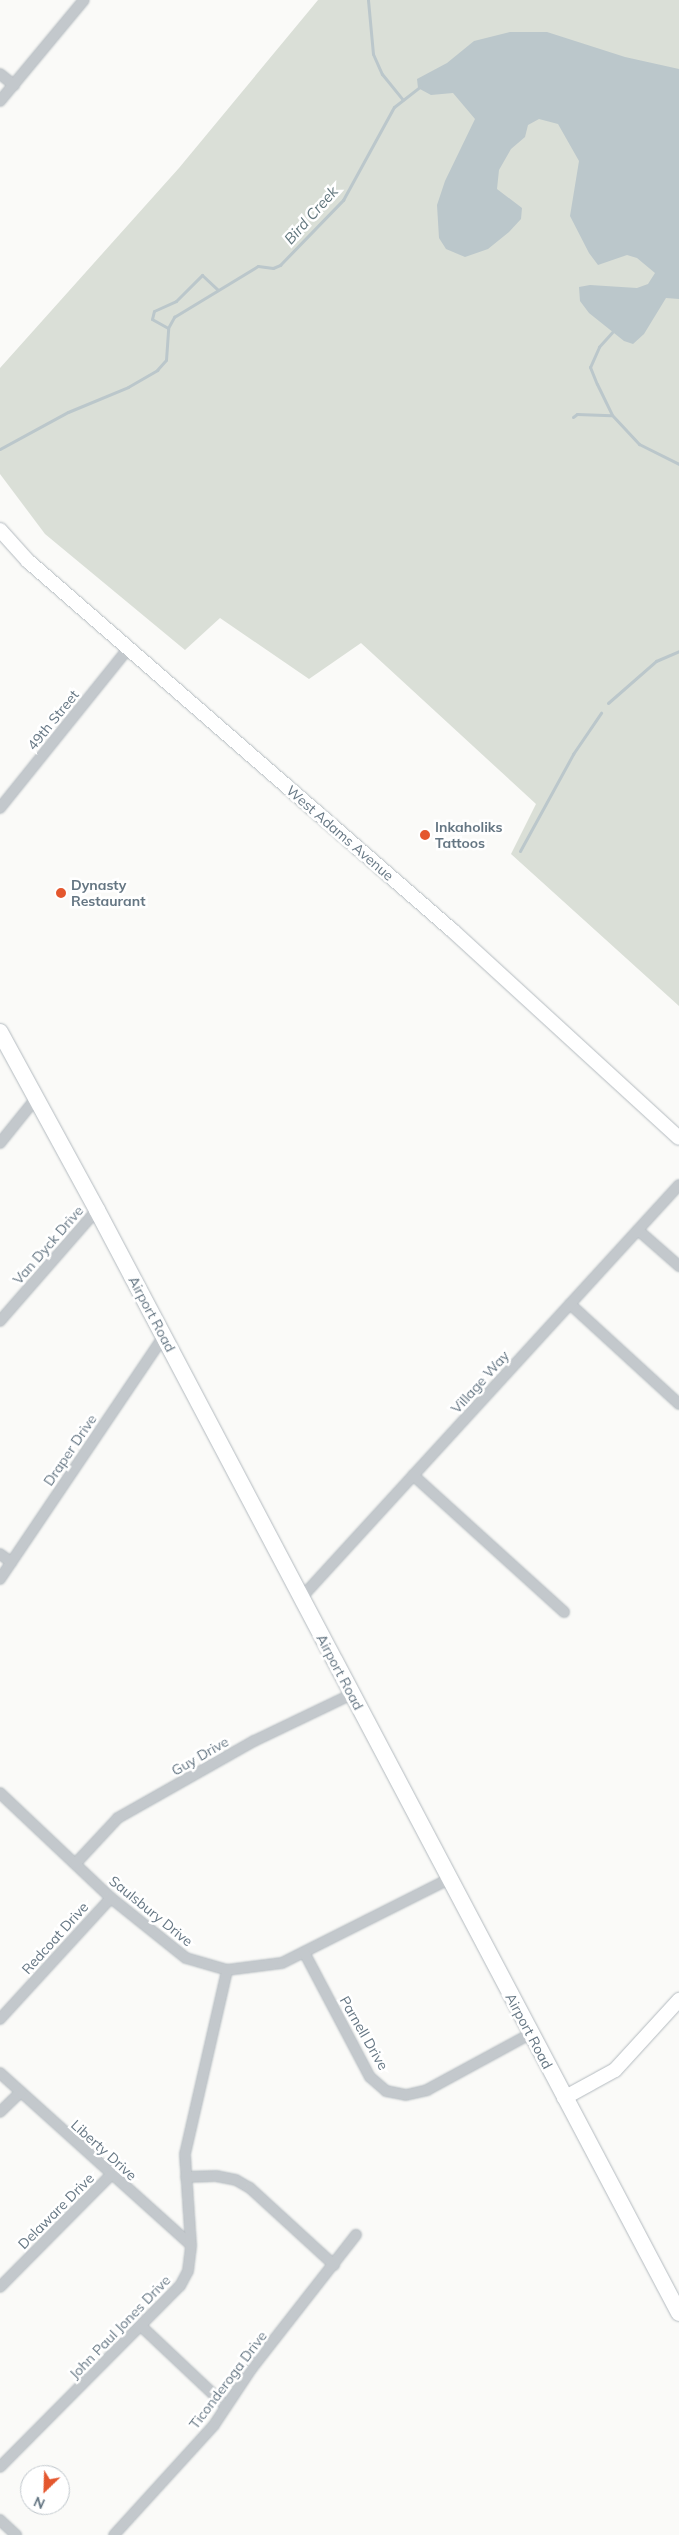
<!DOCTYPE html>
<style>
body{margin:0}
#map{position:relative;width:679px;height:2535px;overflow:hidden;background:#fafaf8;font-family:Mulish,sans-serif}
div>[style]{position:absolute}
.green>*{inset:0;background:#dadfd7}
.water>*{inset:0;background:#bbc7cb}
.stream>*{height:3px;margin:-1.5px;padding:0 1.5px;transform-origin:1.5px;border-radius:1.5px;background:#bbc7cb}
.roads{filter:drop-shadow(0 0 1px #b3babf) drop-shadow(0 0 1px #b3babf)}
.street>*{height:10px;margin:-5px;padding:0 5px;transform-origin:5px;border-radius:5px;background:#c3c8cc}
.secondary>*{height:14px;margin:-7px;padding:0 7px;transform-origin:7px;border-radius:7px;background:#fff}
.primary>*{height:16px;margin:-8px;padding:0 8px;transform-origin:8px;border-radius:8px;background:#fff}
.dots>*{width:14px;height:14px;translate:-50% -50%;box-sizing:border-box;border:2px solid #fff;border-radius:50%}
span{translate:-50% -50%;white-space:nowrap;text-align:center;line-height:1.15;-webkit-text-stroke:5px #fff;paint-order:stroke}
.street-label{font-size:14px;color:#657683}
.poi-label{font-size:14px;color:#657683;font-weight:700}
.left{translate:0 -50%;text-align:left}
.water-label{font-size:15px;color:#60757c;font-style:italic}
.north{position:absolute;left:20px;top:2465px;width:50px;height:50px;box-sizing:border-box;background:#fff;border:1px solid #c1c8cd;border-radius:50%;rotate:204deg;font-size:14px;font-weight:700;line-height:20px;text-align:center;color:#657683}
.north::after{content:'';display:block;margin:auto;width:18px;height:22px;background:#e4572e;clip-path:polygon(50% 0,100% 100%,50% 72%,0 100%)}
</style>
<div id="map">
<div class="green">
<i style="clip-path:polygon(318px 0,679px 0,679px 1006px,511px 854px,536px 804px,361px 643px,309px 679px,220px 618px,185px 650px,45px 534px,0 474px,0 368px,179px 168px)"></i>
</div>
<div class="water">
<i style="clip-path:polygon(510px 32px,547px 32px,625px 57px,679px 69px,679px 299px,666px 298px,644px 334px,633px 344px,624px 341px,589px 313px,580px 301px,579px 287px,590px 285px,637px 288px,648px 284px,655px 273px,637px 258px,627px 255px,598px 265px,589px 253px,570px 216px,579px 161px,558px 124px,539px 119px,528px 125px,525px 137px,511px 149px,499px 170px,497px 189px,522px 208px,521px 219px,509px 232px,488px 249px,465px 257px,446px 249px,439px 238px,437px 205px,445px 181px,475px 119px,453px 93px,431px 95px,418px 88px,417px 79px,447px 63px,474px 41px)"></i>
</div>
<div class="stream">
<i style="left:368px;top:0;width:54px;rotate:84.7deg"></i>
<i style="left:373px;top:54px;width:22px;rotate:66deg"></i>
<i style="left:382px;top:74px;width:33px;rotate:51deg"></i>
<i style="left:168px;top:328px;width:18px;rotate:-151deg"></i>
<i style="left:152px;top:319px;width:8px;rotate:-76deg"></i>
<i style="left:154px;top:311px;width:24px;rotate:-24deg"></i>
<i style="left:176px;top:301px;width:37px;rotate:-45deg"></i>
<i style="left:202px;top:275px;width:21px;rotate:43deg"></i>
<i style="left:615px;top:329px;width:24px;rotate:132deg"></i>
<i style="left:599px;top:347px;width:22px;rotate:114deg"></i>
<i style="left:590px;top:367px;width:18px;rotate:68deg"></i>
<i style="left:597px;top:384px;width:34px;rotate:64deg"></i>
<i style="left:612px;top:415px;width:40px;rotate:47deg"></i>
<i style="left:639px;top:444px;width:45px;rotate:26.6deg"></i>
<i style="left:573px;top:417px;width:5px;rotate:-37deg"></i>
<i style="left:577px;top:414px;width:34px;rotate:2deg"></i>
<i style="left:0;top:449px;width:77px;rotate:-28.6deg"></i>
<i style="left:68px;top:412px;width:65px;rotate:-22.6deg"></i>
<i style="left:128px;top:387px;width:34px;rotate:-30deg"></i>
<i style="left:157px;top:370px;width:13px;rotate:-48deg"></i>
<i style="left:166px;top:360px;width:32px;rotate:-86deg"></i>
<i style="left:168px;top:328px;width:13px;rotate:-61deg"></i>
<i style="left:174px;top:317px;width:98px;rotate:-31.3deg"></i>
<i style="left:258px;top:266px;width:15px;rotate:8deg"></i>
<i style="left:273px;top:268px;width:8px;rotate:-23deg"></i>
<i style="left:280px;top:265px;width:91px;rotate:-45.9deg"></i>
<i style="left:343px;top:200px;width:106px;rotate:-61.3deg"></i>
<i style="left:394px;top:107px;width:34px;rotate:-38deg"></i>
<i style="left:608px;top:703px;width:64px;rotate:-41.2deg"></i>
<i style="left:656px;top:661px;width:25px;rotate:-23deg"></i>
<i style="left:520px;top:851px;width:111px;rotate:-61.3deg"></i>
<i style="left:573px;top:754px;width:50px;rotate:-55.7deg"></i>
</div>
<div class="roads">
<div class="street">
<i style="left:0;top:74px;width:18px;rotate:38deg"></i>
<i style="left:0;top:101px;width:131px;rotate:-50.3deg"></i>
<i style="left:0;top:808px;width:204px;rotate:-51.2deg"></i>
<i style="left:0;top:1143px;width:59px;rotate:-51.2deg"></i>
<i style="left:638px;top:1230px;width:55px;rotate:41.3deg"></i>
<i style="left:570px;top:1304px;width:148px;rotate:42.5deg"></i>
<i style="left:0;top:1321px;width:147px;rotate:-48.9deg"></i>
<i style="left:413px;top:1475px;width:204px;rotate:42.2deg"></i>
<i style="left:0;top:1554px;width:14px;rotate:36deg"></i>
<i style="left:0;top:1579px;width:293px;rotate:-56deg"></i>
<i style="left:301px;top:1598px;width:560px;rotate:-47.53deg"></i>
<i style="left:0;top:1793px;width:153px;rotate:43.4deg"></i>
<i style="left:111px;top:1898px;width:96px;rotate:38.7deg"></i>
<i style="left:186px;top:1958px;width:43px;rotate:16.3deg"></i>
<i style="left:227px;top:1970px;width:55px;rotate:-7.3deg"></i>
<i style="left:282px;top:1963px;width:187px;rotate:-26.7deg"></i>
<i style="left:76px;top:1863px;width:62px;rotate:-47deg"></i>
<i style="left:118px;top:1818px;width:156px;rotate:-29.5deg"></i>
<i style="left:254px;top:1741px;width:109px;rotate:-25.6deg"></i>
<i style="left:304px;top:1952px;width:141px;rotate:62.2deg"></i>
<i style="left:370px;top:2077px;width:21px;rotate:41deg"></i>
<i style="left:386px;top:2091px;width:20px;rotate:11deg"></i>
<i style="left:406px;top:2095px;width:22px;rotate:-13deg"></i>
<i style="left:427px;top:2090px;width:117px;rotate:-28.5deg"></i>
<i style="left:0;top:2019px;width:164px;rotate:-47.5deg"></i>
<i style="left:0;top:2073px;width:257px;rotate:42deg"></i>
<i style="left:0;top:2112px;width:29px;rotate:-44deg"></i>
<i style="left:186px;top:2177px;width:30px;rotate:-2deg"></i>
<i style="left:216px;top:2176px;width:20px;rotate:11deg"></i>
<i style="left:236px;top:2180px;width:16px;rotate:30deg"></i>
<i style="left:250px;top:2188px;width:114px;rotate:42.5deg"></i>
<i style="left:0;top:2287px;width:156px;rotate:-45.3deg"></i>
<i style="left:141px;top:2326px;width:117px;rotate:43.3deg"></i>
<i style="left:0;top:2467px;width:255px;rotate:-45.2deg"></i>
<i style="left:180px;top:2286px;width:17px;rotate:-62deg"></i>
<i style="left:188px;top:2271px;width:26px;rotate:-83deg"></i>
<i style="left:191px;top:2245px;width:91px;rotate:-93.8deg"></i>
<i style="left:185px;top:2154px;width:189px;rotate:-77.1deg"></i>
<i style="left:0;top:2520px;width:22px;rotate:43deg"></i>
<i style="left:114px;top:2535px;width:149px;rotate:-47.7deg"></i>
<i style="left:214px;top:2425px;width:69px;rotate:-56.3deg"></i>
<i style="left:252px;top:2368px;width:169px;rotate:-52deg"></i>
</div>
<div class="secondary">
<i style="left:0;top:530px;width:42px;rotate:47.9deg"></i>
<i style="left:28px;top:561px;width:563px;rotate:41.04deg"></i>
<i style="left:453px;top:931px;width:306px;rotate:42.5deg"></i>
<i style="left:564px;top:2098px;width:58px;rotate:-28.8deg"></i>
<i style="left:615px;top:2070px;width:95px;rotate:-47.6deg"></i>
</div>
<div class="primary">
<i style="left:0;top:1032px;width:203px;rotate:61.4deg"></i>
<i style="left:97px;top:1210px;width:1247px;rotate:62.18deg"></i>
</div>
</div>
<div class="dots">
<i style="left:425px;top:835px;background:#e4572e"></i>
<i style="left:61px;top:893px;background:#e4572e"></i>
</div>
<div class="street-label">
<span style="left:53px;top:720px;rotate:-51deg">49th Street</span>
<span style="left:340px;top:833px;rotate:41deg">West Adams Avenue</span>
<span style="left:48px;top:1245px;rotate:-49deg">Van Dyck Drive</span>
<span style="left:152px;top:1314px;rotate:62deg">Airport Road</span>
<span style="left:480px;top:1382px;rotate:-48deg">Village Way</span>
<span style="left:70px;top:1450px;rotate:-56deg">Draper Drive</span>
<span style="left:340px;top:1672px;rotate:62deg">Airport Road</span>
<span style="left:200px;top:1756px;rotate:-30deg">Guy Drive</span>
<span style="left:151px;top:1911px;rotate:39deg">Saulsbury Drive</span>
<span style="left:55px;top:1938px;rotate:-48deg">Redcoat Drive</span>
<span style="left:529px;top:2031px;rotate:62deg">Airport Road</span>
<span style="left:364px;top:2033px;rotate:60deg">Parnell Drive</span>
<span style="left:104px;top:2150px;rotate:42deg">Liberty Drive</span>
<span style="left:56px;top:2211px;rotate:-45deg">Delaware Drive</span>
<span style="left:120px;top:2327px;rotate:-46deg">John Paul Jones Drive</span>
<span style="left:228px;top:2380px;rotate:-53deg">Ticonderoga Drive</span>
</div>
<div class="poi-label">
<span class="left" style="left:435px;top:835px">Inkaholiks<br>Tattoos</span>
<span class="left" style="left:71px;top:893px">Dynasty<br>Restaurant</span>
</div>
<div class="water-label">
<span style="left:311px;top:215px;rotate:-48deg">Bird Creek</span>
</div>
<div class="north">N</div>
</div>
